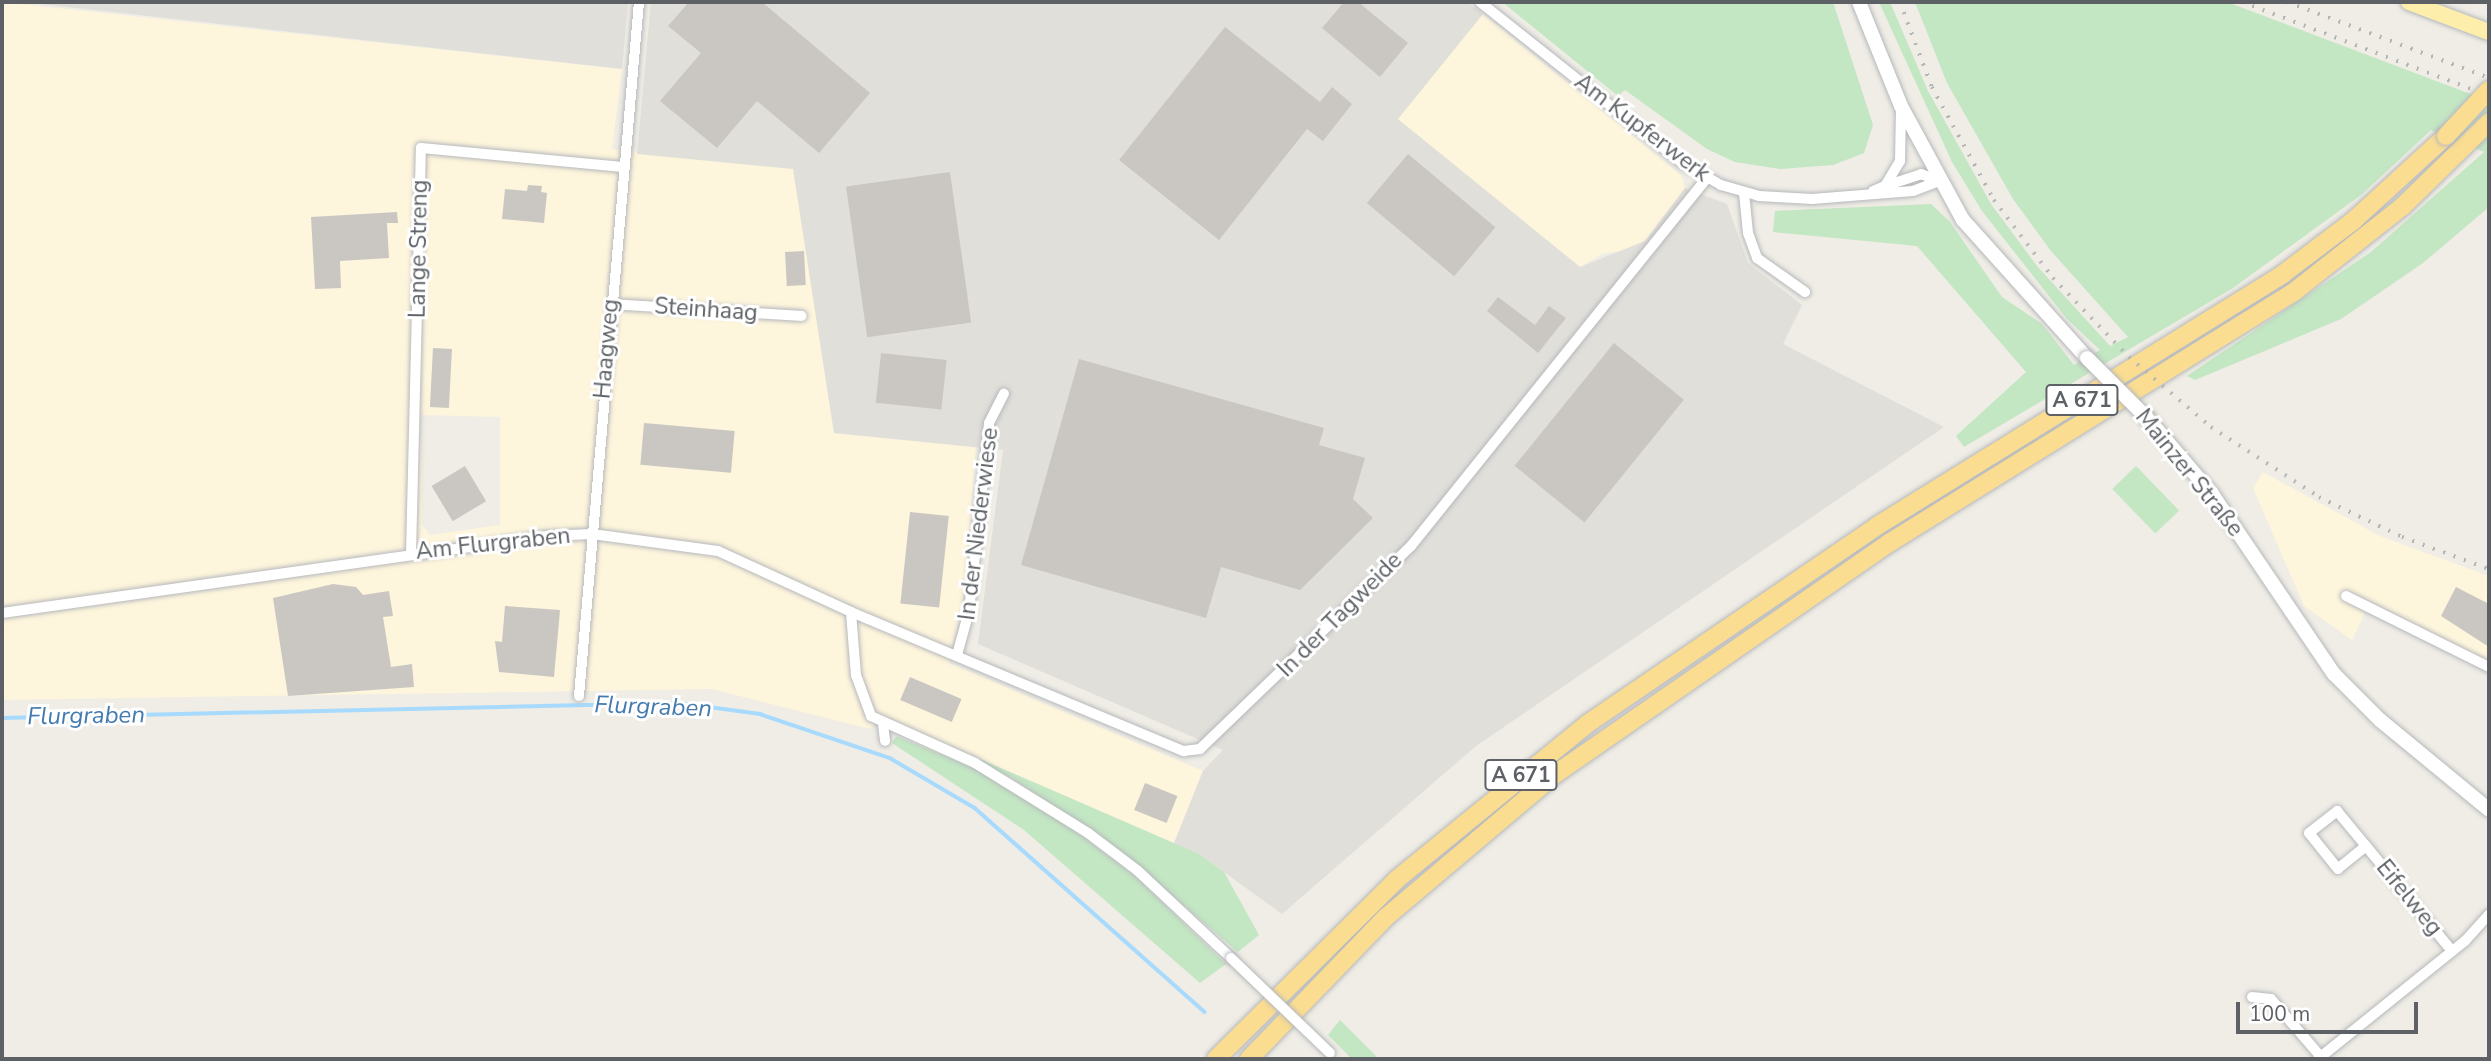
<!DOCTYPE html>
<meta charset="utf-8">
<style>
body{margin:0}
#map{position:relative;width:2491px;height:1061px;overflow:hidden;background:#efede5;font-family:"Nunito Sans",sans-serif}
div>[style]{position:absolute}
.commercial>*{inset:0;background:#fdf5dc}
.industrial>*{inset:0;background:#e1dfda}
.green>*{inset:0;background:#c3e6c3;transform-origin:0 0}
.stream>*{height:3.5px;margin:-1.75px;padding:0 1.75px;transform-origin:1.75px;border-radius:1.75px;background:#a7dafd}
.building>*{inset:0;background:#cac7c2;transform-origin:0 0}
.roads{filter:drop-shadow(0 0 2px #b6b8bc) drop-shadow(0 0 2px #b6b8bc)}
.street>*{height:10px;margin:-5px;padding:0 5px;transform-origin:5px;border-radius:5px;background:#fff}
.secondary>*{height:14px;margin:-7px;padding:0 7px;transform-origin:7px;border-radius:7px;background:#fff}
.primary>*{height:16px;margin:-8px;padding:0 8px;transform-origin:8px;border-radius:8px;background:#fdeeac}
.highway>*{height:18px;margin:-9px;padding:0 9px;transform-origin:9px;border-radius:9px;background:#fadd91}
.rail>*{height:3.5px;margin-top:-1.75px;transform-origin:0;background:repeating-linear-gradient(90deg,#b4b5b5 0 2px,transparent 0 11px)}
.bridges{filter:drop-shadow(0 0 2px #b6b8bc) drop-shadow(0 0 2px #b6b8bc)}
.street-bridge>*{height:10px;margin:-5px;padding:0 5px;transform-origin:5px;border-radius:5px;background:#fff}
.secondary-bridge>*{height:14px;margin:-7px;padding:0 7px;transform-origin:7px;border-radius:7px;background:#fff}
.highway-bridge>*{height:18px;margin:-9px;padding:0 9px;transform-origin:9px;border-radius:9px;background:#fadd91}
span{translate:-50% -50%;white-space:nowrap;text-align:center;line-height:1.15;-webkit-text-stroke:6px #fff;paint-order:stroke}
.shield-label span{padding:2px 5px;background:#fff;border:2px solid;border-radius:5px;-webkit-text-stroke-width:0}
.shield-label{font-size:21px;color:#5d6165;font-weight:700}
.street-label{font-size:23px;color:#5d6165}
.water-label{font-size:24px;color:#437aaf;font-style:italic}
.frame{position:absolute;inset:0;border:4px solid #5d6165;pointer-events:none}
.scale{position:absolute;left:2236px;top:1002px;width:182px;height:32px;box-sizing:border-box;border:4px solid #5d6165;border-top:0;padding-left:9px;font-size:21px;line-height:24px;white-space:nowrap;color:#5d6165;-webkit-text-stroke:5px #fff;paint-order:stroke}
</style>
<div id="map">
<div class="commercial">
<i style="clip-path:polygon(evenodd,2px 2px,622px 69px,612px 149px,793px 169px,834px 433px,976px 446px,963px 602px,949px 663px,1203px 771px,1174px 843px,881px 716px,870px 729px,712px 689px,2px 700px,2px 2px,421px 415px,500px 417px,500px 525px,430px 535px,422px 525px,421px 415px)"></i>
<i style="clip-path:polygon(1483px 14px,1682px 176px,1685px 188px,1645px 241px,1632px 249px,1602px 254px,1580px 267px,1397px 119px)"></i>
<i style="clip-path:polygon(2263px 472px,2380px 536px,2489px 576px,2489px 662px,2369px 604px,2352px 640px,2304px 606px,2253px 488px)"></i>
</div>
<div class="industrial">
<i style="clip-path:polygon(23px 2px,628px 2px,622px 69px)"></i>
<i style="clip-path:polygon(651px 2px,1467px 2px,1483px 14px,1398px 119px,1580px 267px,1645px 241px,1685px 188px,1727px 204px,1748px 263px,1802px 305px,1783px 344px,1944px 427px,1476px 746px,1282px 914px,1199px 854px,1174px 843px,1203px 771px,1223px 750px,978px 644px,1003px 450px,834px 433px,793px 169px,637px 154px)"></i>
</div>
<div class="green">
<i style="clip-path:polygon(1502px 2px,1833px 2px,1873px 125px,1864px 153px,1833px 165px,1780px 169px,1735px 162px,1707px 149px,1625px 90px,1618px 96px)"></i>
<i style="clip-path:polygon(1879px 2px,1890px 2px,1928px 91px,1991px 204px,2037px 266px,2110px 346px,2128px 337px,2051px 251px,2013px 199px,1947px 83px,1915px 2px,2227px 2px,2489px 101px,2489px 207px,2423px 263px,2341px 319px,2195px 380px,2187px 376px,2371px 252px,2484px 152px,2431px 130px,2361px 195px,2233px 288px,1964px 447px,1956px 436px,2026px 372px,1917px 246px,1773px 232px,1775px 211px,1931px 204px,1950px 222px,2002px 297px,2042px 324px,2074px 365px,2100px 350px,2067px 319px,1982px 211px,1952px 162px)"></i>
<i style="left:2136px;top:466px;width:62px;height:33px;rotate:46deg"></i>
<i style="clip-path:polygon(881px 716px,1199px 854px,1224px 872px,1259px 935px,1238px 952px,1118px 849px,1012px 778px)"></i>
<i style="clip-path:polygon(896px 736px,971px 767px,1039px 804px,1135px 876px,1226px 964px,1200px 983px,1024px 830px,892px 743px)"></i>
<i style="clip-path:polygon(1340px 1020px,1379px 1059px,1352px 1059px,1328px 1035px)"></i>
</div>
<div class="stream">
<i style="left:2px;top:718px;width:677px;rotate:-1.27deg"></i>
<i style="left:679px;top:703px;width:82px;rotate:7.7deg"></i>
<i style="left:760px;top:714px;width:137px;rotate:18.7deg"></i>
<i style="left:890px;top:758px;width:99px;rotate:30.5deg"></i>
<i style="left:975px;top:808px;width:307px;rotate:41.6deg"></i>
</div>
<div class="building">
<i style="clip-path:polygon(689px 2px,762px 2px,870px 93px,819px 153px,757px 101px,717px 148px,660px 101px,701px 53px,668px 26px)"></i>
<i style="clip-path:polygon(1344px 2px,1358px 2px,1408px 43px,1380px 77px,1322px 28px)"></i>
<i style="clip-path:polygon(1225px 27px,1320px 102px,1332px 87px,1352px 104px,1323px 141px,1307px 129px,1219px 240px,1119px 160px)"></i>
<i style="left:1408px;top:154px;width:114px;height:64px;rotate:40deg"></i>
<i style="left:950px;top:172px;width:152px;height:105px;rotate:82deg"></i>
<i style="clip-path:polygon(528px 185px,542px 186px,541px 192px,547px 193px,544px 223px,502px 219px,505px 189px,527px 191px)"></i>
<i style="clip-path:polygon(397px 212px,398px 223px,387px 223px,389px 258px,340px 261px,341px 288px,315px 289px,311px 217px)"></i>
<i style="left:804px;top:251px;width:34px;height:19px;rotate:87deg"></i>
<i style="clip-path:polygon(1498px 297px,1535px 325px,1549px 306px,1566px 318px,1538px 353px,1487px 311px)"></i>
<i style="left:1614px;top:343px;width:90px;height:158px;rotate:39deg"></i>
<i style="left:433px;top:348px;width:19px;height:59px;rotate:3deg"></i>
<i style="left:881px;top:353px;width:66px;height:50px;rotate:6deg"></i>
<i style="clip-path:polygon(1079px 359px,1324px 428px,1319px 445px,1365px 458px,1353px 499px,1373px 518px,1300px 590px,1221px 567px,1206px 618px,1021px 565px)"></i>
<i style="left:644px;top:423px;width:91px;height:42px;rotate:5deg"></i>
<i style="left:465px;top:466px;width:41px;height:39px;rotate:59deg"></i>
<i style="left:910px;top:512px;width:39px;height:92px;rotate:6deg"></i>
<i style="clip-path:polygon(333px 584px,356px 587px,363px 595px,389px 591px,393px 616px,383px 617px,391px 667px,412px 664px,414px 687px,288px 696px,273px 598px)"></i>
<i style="clip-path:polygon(2456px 587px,2489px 604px,2489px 647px,2441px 616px)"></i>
<i style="clip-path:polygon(505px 606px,560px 610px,554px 677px,499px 672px,495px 641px,502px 642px)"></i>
<i style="left:910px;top:677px;width:56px;height:25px;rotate:23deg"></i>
<i style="left:1145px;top:783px;width:35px;height:29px;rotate:22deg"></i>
</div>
<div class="roads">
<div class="street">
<i style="left:1480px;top:2px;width:260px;rotate:38.5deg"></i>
<i style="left:1684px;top:164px;width:43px;rotate:29.6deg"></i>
<i style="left:1721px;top:185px;width:40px;rotate:16deg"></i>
<i style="left:1759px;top:196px;width:53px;rotate:3.2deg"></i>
<i style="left:1812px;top:199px;width:101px;rotate:-4.5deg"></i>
<i style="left:1913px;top:191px;width:28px;rotate:-21deg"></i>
<i style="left:1885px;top:186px;width:38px;rotate:-18deg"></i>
<i style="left:1921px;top:174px;width:19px;rotate:21deg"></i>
<i style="left:1873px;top:191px;width:13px;rotate:-23deg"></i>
<i style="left:1885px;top:186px;width:29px;rotate:-59deg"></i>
<i style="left:1900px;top:161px;width:50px;rotate:-88.9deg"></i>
<i style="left:1744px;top:193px;width:40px;rotate:84.3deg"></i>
<i style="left:1748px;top:233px;width:27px;rotate:70deg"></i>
<i style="left:1757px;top:258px;width:59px;rotate:35.3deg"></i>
<i style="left:611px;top:304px;width:191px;rotate:3.6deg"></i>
<i style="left:411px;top:553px;width:405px;rotate:-88.6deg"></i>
<i style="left:421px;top:148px;width:203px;rotate:5.4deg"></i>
<i style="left:2346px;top:596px;width:160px;rotate:26.4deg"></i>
<i style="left:851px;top:612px;width:361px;rotate:22.7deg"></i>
<i style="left:1184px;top:751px;width:16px;rotate:-7deg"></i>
<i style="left:1200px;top:749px;width:293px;rotate:-43.9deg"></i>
<i style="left:1411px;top:546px;width:472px;rotate:-51.2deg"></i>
<i style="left:2px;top:613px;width:551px;rotate:-8.03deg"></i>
<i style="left:548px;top:536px;width:44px;rotate:-2.6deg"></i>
<i style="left:592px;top:534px;width:127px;rotate:7.7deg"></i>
<i style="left:718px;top:551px;width:146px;rotate:24.6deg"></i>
<i style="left:851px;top:612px;width:63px;rotate:85.5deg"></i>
<i style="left:856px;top:675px;width:44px;rotate:69.9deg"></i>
<i style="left:871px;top:716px;width:114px;rotate:24.3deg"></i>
<i style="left:975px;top:763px;width:133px;rotate:31.8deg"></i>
<i style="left:1088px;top:833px;width:63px;rotate:37.2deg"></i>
<i style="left:1138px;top:871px;width:127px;rotate:43.1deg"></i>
<i style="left:957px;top:655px;width:46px;rotate:-74.7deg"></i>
<i style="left:969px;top:611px;width:189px;rotate:-83.9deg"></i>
<i style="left:989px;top:423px;width:33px;rotate:-63deg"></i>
<i style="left:579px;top:696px;width:697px;rotate:-85.06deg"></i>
<i style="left:883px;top:724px;width:17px;rotate:83deg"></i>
<i style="left:2366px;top:846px;width:36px;rotate:141deg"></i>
<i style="left:2338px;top:869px;width:46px;rotate:-128.9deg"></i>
<i style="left:2309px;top:833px;width:36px;rotate:-38deg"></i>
<i style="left:2337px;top:811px;width:45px;rotate:50.4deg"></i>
<i style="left:2366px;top:846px;width:136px;rotate:50.7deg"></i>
<i style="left:2252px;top:997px;width:19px;rotate:6deg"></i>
<i style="left:2271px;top:999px;width:77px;rotate:49.2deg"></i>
<i style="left:2318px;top:1059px;width:189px;rotate:-38.8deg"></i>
<i style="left:2465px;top:941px;width:36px;rotate:-48deg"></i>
</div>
<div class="secondary">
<i style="left:1859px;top:2px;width:112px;rotate:68deg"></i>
<i style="left:1901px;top:106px;width:130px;rotate:61.5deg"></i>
<i style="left:1963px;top:220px;width:186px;rotate:48.1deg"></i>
<i style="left:2148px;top:419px;width:99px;rotate:49.5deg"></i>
<i style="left:2212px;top:494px;width:217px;rotate:55.9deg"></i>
<i style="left:2334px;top:674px;width:65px;rotate:45deg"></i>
<i style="left:2380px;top:720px;width:141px;rotate:39.5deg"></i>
</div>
<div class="primary">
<i style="left:2409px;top:2px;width:85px;rotate:20.6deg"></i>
</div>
<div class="highway">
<i style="left:1216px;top:1059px;width:254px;rotate:-44.8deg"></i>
<i style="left:1396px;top:880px;width:247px;rotate:-39.2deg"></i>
<i style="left:1587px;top:724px;width:351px;rotate:-34.3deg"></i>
<i style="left:1877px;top:526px;width:478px;rotate:-31.8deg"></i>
<i style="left:2283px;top:274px;width:88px;rotate:-37.1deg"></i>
<i style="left:2353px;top:221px;width:126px;rotate:-42.4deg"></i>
<i style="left:1249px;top:1059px;width:196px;rotate:-46deg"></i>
<i style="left:1385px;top:918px;width:221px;rotate:-40.2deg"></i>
<i style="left:1554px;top:775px;width:407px;rotate:-34.7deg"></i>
<i style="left:1889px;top:543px;width:478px;rotate:-31.8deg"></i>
<i style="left:2295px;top:291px;width:137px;rotate:-38.2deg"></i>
<i style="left:2403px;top:206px;width:120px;rotate:-44.3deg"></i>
</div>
</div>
<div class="rail">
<i style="left:1900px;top:2px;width:91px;rotate:69.4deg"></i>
<i style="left:1932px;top:87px;width:129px;rotate:61.2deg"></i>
<i style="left:1994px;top:200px;width:98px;rotate:52.9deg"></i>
<i style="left:2053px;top:278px;width:110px;rotate:46.1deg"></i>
<i style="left:2129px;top:357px;width:108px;rotate:40.5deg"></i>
<i style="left:2211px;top:427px;width:129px;rotate:32.9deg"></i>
<i style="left:2319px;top:497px;width:92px;rotate:25.7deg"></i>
<i style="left:2402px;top:537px;width:93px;rotate:20.2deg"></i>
<i style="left:2242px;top:2px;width:264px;rotate:20.8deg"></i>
<i style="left:2287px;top:2px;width:216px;rotate:20.6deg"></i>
</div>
<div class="bridges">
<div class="street-bridge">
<i style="left:1231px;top:958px;width:137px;rotate:43.8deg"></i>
</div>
<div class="secondary-bridge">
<i style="left:2087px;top:358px;width:86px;rotate:45deg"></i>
</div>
<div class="highway-bridge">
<i style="left:2446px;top:136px;width:63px;rotate:-46.9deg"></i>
</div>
</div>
<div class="shield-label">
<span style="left:2082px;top:400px">A 671</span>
<span style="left:1521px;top:775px">A 671</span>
</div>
<div class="street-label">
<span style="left:1642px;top:128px;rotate:37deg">Am Kupferwerk</span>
<span style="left:419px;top:249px;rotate:-89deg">Lange Streng</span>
<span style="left:706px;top:310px;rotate:4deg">Steinhaag</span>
<span style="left:607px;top:349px;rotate:-85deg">Haagweg</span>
<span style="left:2189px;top:473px;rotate:51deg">Mainzer Straße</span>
<span style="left:979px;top:524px;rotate:-83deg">In der Niederwiese</span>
<span style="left:493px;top:544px;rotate:-6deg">Am Flurgraben</span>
<span style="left:1340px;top:615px;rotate:-45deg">In der Tagweide</span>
<span style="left:2409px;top:898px;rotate:51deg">Eifelweg</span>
</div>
<div class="water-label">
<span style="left:653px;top:707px;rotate:2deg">Flurgraben</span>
<span style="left:86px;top:716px;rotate:-1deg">Flurgraben</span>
</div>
<div class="frame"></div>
<div class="scale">100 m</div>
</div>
